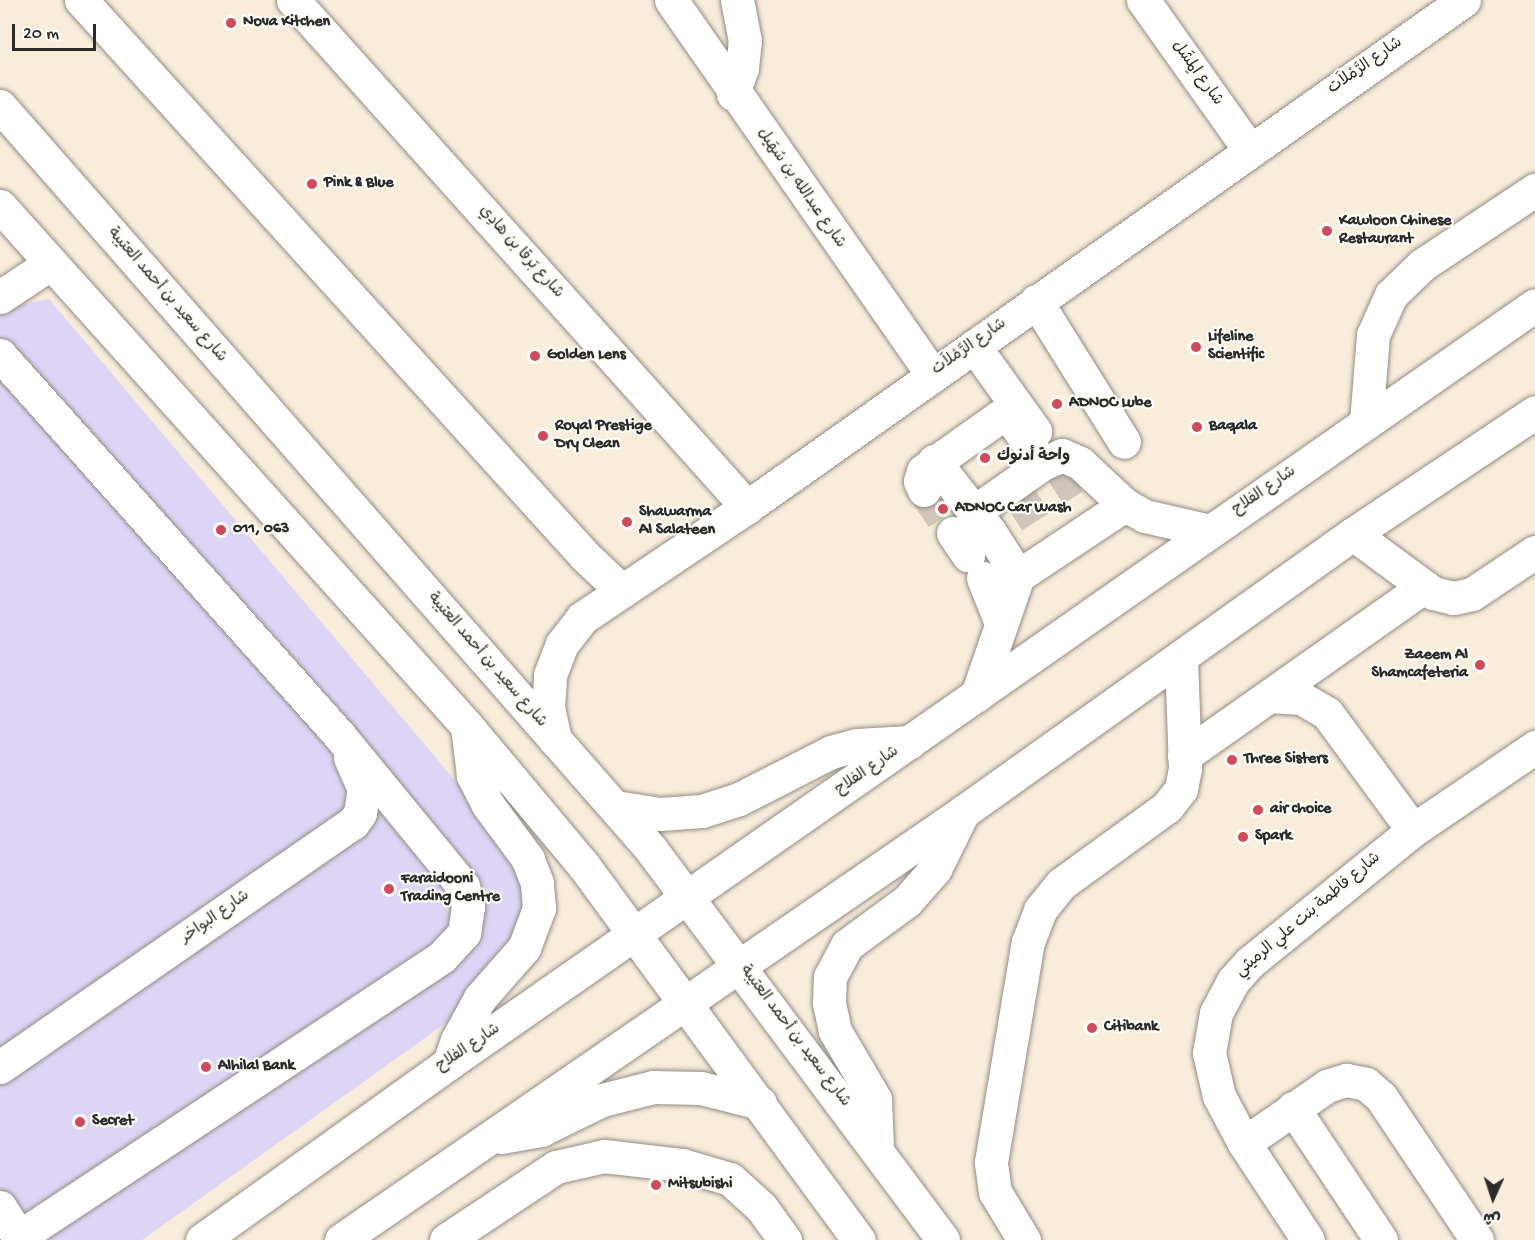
<!DOCTYPE html>
<meta charset="utf-8">
<style>
body{margin:0}
#map{position:relative;width:1535px;height:1240px;overflow:hidden;background:#f8ecdb;font-family:"Gochi Hand","Playpen Sans Arabic",sans-serif}
div>[style]{position:absolute}
.built>*{inset:0;background:#ddd5f6}
.minor-tunnel>*{height:33px;margin-top:-16.5px;transform-origin:0;background:repeating-linear-gradient(90deg,#cfc5b8 0 33px,transparent 0 49px)}
.roads{filter:drop-shadow(0 0 2px #928c83) drop-shadow(0 0 2px #928c83)}
.minor>*{height:33px;margin:-16.5px;padding:0 16.5px;transform-origin:16.5px;border-radius:16.5px;background:#fff}
.major>*{height:33px;margin:-16.5px;padding:0 16.5px;transform-origin:16.5px;border-radius:16.5px;background:#fff}
.dots>*{width:16px;height:16px;translate:-50% -50%;box-sizing:border-box;border:3px solid #fdfcf7;border-radius:50%}
span{translate:-50% -50%;white-space:nowrap;text-align:center;line-height:1.15;-webkit-text-stroke:4.5px #fdfcf7;paint-order:stroke}
.poi-label{font-size:16px;color:#2b2b2b;font-weight:700}
.left{translate:0 -50%;text-align:left}
.right{translate:-100% -50%;text-align:right}
.street-label{font-size:16px;color:#2b2b2b}
.north{position:absolute;left:1463px;top:1168px;width:60px;height:60px;-webkit-text-stroke:4px #fdfcf7;paint-order:stroke;rotate:183deg;font-size:16px;font-weight:700;line-height:24px;text-align:center;color:#2b2b2b}
.north::after{content:'';display:block;margin:auto;width:21px;height:27px;background:#2b2b2b;clip-path:polygon(50% 0,100% 100%,50% 72%,0 100%)}
.scale{position:absolute;left:12px;top:24px;width:84px;height:27px;box-sizing:border-box;border:3px solid #2b2b2b;border-top:0;padding-left:8px;font-size:18px;line-height:21px;white-space:nowrap;color:#2b2b2b;-webkit-text-stroke:4px #fdfcf7;paint-order:stroke}
</style>
<div id="map">
<div class="built">
<i style="clip-path:polygon(0 289px,15px 306px,49px 299px,479px 809px,524px 885px,521px 923px,464px 1010px,142px 1240px,0 1240px)"></i>
</div>
<div class="minor-tunnel">
<i style="left:924px;top:490px;width:52px;rotate:56deg"></i>
<i style="left:1013px;top:516px;width:72px;rotate:-32.6deg"></i>
</div>
<div class="roads">
<div class="minor">
<i style="left:81px;top:0;width:750px;rotate:47.81deg"></i>
<i style="left:585px;top:556px;width:51px;rotate:43.4deg"></i>
<i style="left:293px;top:0;width:681px;rotate:48.16deg"></i>
<i style="left:671px;top:0;width:457px;rotate:55.1deg"></i>
<i style="left:1143px;top:0;width:183px;rotate:54.6deg"></i>
<i style="left:733px;top:94px;width:28px;rotate:-71deg"></i>
<i style="left:742px;top:68px;width:27px;rotate:-84deg"></i>
<i style="left:745px;top:41px;width:42px;rotate:-101deg"></i>
<i style="left:0;top:297px;width:61px;rotate:-33.7deg"></i>
<i style="left:1036px;top:301px;width:166px;rotate:58deg"></i>
<i style="left:974px;top:346px;width:105px;rotate:54.3deg"></i>
<i style="left:0;top:355px;width:509px;rotate:48.26deg"></i>
<i style="left:339px;top:735px;width:195px;rotate:50.6deg"></i>
<i style="left:463px;top:886px;width:21px;rotate:76deg"></i>
<i style="left:468px;top:906px;width:27px;rotate:98deg"></i>
<i style="left:464px;top:933px;width:33px;rotate:133deg"></i>
<i style="left:442px;top:957px;width:507px;rotate:146.5deg"></i>
<i style="left:1366px;top:422px;width:87px;rotate:-85.4deg"></i>
<i style="left:1373px;top:335px;width:44px;rotate:-65.8deg"></i>
<i style="left:1391px;top:295px;width:43px;rotate:-44.1deg"></i>
<i style="left:1422px;top:265px;width:136px;rotate:-33.6deg"></i>
<i style="left:934px;top:461px;width:90px;rotate:51.7deg"></i>
<i style="left:990px;top:532px;width:52px;rotate:57.5deg"></i>
<i style="left:924px;top:490px;width:10px;rotate:-114deg"></i>
<i style="left:920px;top:481px;width:10px;rotate:-73deg"></i>
<i style="left:923px;top:471px;width:93px;rotate:-35.4deg"></i>
<i style="left:999px;top:417px;width:15px;rotate:16deg"></i>
<i style="left:1013px;top:421px;width:52px;rotate:56deg"></i>
<i style="left:974px;top:512px;width:83px;rotate:-35.2deg"></i>
<i style="left:1042px;top:464px;width:22px;rotate:-24deg"></i>
<i style="left:1062px;top:455px;width:20px;rotate:24deg"></i>
<i style="left:1080px;top:463px;width:62px;rotate:43deg"></i>
<i style="left:1125px;top:505px;width:23px;rotate:29deg"></i>
<i style="left:1145px;top:516px;width:67px;rotate:13deg"></i>
<i style="left:953px;top:533px;width:27px;rotate:56deg"></i>
<i style="left:1353px;top:534px;width:99px;rotate:36.4deg"></i>
<i style="left:1433px;top:593px;width:21px;rotate:14deg"></i>
<i style="left:1453px;top:598px;width:19px;rotate:-12deg"></i>
<i style="left:1472px;top:594px;width:76px;rotate:-33.7deg"></i>
<i style="left:983px;top:578px;width:48px;rotate:68.2deg"></i>
<i style="left:977px;top:695px;width:126px;rotate:-71deg"></i>
<i style="left:1018px;top:576px;width:128px;rotate:-33.6deg"></i>
<i style="left:1270px;top:696px;width:31px;rotate:4deg"></i>
<i style="left:1301px;top:698px;width:30px;rotate:30deg"></i>
<i style="left:1327px;top:713px;width:145px;rotate:53.7deg"></i>
<i style="left:555px;top:740px;width:34px;rotate:-102deg"></i>
<i style="left:548px;top:707px;width:32px;rotate:-86deg"></i>
<i style="left:550px;top:675px;width:33px;rotate:-69deg"></i>
<i style="left:562px;top:644px;width:33px;rotate:-52deg"></i>
<i style="left:582px;top:618px;width:199px;rotate:-33.9deg"></i>
<i style="left:747px;top:507px;width:878px;rotate:-35.26deg"></i>
<i style="left:1184px;top:756px;width:294px;rotate:-35.2deg"></i>
<i style="left:0;top:1067px;width:429px;rotate:-34.7deg"></i>
<i style="left:353px;top:823px;width:12px;rotate:-55deg"></i>
<i style="left:360px;top:813px;width:24px;rotate:-81deg"></i>
<i style="left:364px;top:789px;width:34px;rotate:-114deg"></i>
<i style="left:1293px;top:1108px;width:159px;rotate:56.3deg"></i>
<i style="left:1244px;top:1143px;width:101px;rotate:-34.5deg"></i>
<i style="left:1327px;top:1086px;width:20px;rotate:-18deg"></i>
<i style="left:1346px;top:1080px;width:20px;rotate:11deg"></i>
<i style="left:1366px;top:1084px;width:20px;rotate:41deg"></i>
<i style="left:1381px;top:1097px;width:172px;rotate:56.1deg"></i>
<i style="left:0;top:1207px;width:39px;rotate:58deg"></i>
<i style="left:446px;top:1240px;width:132px;rotate:-33.6deg"></i>
<i style="left:556px;top:1167px;width:49px;rotate:-12.9deg"></i>
<i style="left:604px;top:1156px;width:79px;rotate:6.6deg"></i>
<i style="left:682px;top:1165px;width:50px;rotate:16.3deg"></i>
<i style="left:730px;top:1179px;width:42px;rotate:42.1deg"></i>
<i style="left:761px;top:1207px;width:41px;rotate:54deg"></i>
<i style="left:1024px;top:1240px;width:56px;rotate:-121.1deg"></i>
<i style="left:995px;top:1192px;width:30px;rotate:-98deg"></i>
<i style="left:991px;top:1162px;width:223px;rotate:-80.5deg"></i>
<i style="left:1028px;top:942px;width:34px;rotate:-69deg"></i>
<i style="left:1040px;top:910px;width:33px;rotate:-51deg"></i>
<i style="left:1061px;top:884px;width:131px;rotate:-36deg"></i>
<i style="left:1167px;top:807px;width:23px;rotate:-52deg"></i>
<i style="left:1181px;top:789px;width:21px;rotate:-79deg"></i>
<i style="left:1185px;top:768px;width:111px;rotate:-92.1deg"></i>
<i style="left:1308px;top:1240px;width:116px;rotate:-123.4deg"></i>
<i style="left:1244px;top:1143px;width:53px;rotate:-118deg"></i>
<i style="left:1219px;top:1096px;width:44px;rotate:-103.1deg"></i>
<i style="left:1209px;top:1053px;width:41px;rotate:-80.1deg"></i>
<i style="left:1216px;top:1013px;width:36px;rotate:-62deg"></i>
<i style="left:1233px;top:981px;width:24px;rotate:-48deg"></i>
<i style="left:1249px;top:963px;width:211px;rotate:-39deg"></i>
<i style="left:1413px;top:830px;width:148px;rotate:-34.2deg"></i>
</div>
<div class="major">
<i style="left:0;top:106px;width:986px;rotate:48.78deg"></i>
<i style="left:650px;top:848px;width:489px;rotate:53.2deg"></i>
<i style="left:0;top:206px;width:699px;rotate:48.07deg"></i>
<i style="left:467px;top:726px;width:182px;rotate:50.1deg"></i>
<i style="left:584px;top:866px;width:464px;rotate:53.7deg"></i>
<i style="left:615px;top:807px;width:46px;rotate:8.8deg"></i>
<i style="left:660px;top:814px;width:42px;rotate:-4.1deg"></i>
<i style="left:702px;top:811px;width:39px;rotate:-18deg"></i>
<i style="left:739px;top:799px;width:103px;rotate:-27.1deg"></i>
<i style="left:831px;top:752px;width:27px;rotate:-15deg"></i>
<i style="left:857px;top:745px;width:53px;rotate:-3.2deg"></i>
<i style="left:449px;top:1063px;width:24px;rotate:-71deg"></i>
<i style="left:457px;top:1040px;width:48px;rotate:-61.3deg"></i>
<i style="left:480px;top:998px;width:67px;rotate:-48.7deg"></i>
<i style="left:524px;top:948px;width:43px;rotate:-69.4deg"></i>
<i style="left:539px;top:908px;width:25px;rotate:-95deg"></i>
<i style="left:537px;top:883px;width:26px;rotate:-111deg"></i>
<i style="left:528px;top:859px;width:67px;rotate:-126.5deg"></i>
<i style="left:488px;top:805px;width:34px;rotate:-117deg"></i>
<i style="left:473px;top:775px;width:49px;rotate:-97deg"></i>
<i style="left:501px;top:1137px;width:41px;rotate:-9.9deg"></i>
<i style="left:541px;top:1130px;width:68px;rotate:-26.2deg"></i>
<i style="left:602px;top:1100px;width:53px;rotate:-14.3deg"></i>
<i style="left:653px;top:1087px;width:48px;rotate:1.2deg"></i>
<i style="left:701px;top:1088px;width:61px;rotate:14.3deg"></i>
<i style="left:877px;top:1147px;width:48px;rotate:-92.4deg"></i>
<i style="left:875px;top:1099px;width:79px;rotate:-120.5deg"></i>
<i style="left:835px;top:1031px;width:29px;rotate:-102deg"></i>
<i style="left:829px;top:1003px;width:26px;rotate:-88deg"></i>
<i style="left:830px;top:977px;width:36px;rotate:-62deg"></i>
<i style="left:847px;top:945px;width:74px;rotate:-36.3deg"></i>
<i style="left:907px;top:901px;width:43px;rotate:-48.8deg"></i>
<i style="left:935px;top:869px;width:64px;rotate:-63.8deg"></i>
<i style="left:202px;top:1240px;width:304px;rotate:-35.6deg"></i>
<i style="left:449px;top:1063px;width:1324px;rotate:-34.91deg"></i>
<i style="left:341px;top:1240px;width:755px;rotate:-34.53deg"></i>
<i style="left:963px;top:812px;width:479px;rotate:-35.5deg"></i>
<i style="left:1353px;top:534px;width:219px;rotate:-33.8deg"></i>
</div>
</div>
<div class="dots">
<i style="left:231px;top:23px;background:#d1495b"></i>
<i style="left:312px;top:184px;background:#d1495b"></i>
<i style="left:1327px;top:231px;background:#d1495b"></i>
<i style="left:1196px;top:347px;background:#d1495b"></i>
<i style="left:535px;top:356px;background:#d1495b"></i>
<i style="left:1057px;top:404px;background:#d1495b"></i>
<i style="left:1197px;top:427px;background:#d1495b"></i>
<i style="left:543px;top:436px;background:#d1495b"></i>
<i style="left:985px;top:458px;background:#d1495b"></i>
<i style="left:943px;top:509px;background:#d1495b"></i>
<i style="left:627px;top:522px;background:#d1495b"></i>
<i style="left:221px;top:530px;background:#d1495b"></i>
<i style="left:1480px;top:665px;background:#d1495b"></i>
<i style="left:1232px;top:760px;background:#d1495b"></i>
<i style="left:1258px;top:810px;background:#d1495b"></i>
<i style="left:1243px;top:837px;background:#d1495b"></i>
<i style="left:389px;top:889px;background:#d1495b"></i>
<i style="left:1092px;top:1028px;background:#d1495b"></i>
<i style="left:206px;top:1067px;background:#d1495b"></i>
<i style="left:80px;top:1122px;background:#d1495b"></i>
<i style="left:656px;top:1185px;background:#d1495b"></i>
</div>
<div class="poi-label">
<span class="left" style="left:243px;top:23px">Nova Kitchen</span>
<span class="left" style="left:324px;top:184px">Pink &amp; Blue</span>
<span class="left" style="left:1339px;top:231px">Kawloon Chinese<br>Restaurant</span>
<span class="left" style="left:1208px;top:347px">Lifeline<br>Scientific</span>
<span class="left" style="left:547px;top:356px">Golden Lens</span>
<span class="left" style="left:1069px;top:404px">ADNOC Lube</span>
<span class="left" style="left:555px;top:436px">Royal Prestige<br>Dry Clean</span>
<span class="left" style="left:1209px;top:427px">Baqala</span>
<span class="left" style="left:997px;top:458px">واحة أدنوك</span>
<span class="left" style="left:955px;top:509px">ADNOC Car Wash</span>
<span class="left" style="left:639px;top:522px">Shawarma<br>Al Salateen</span>
<span class="left" style="left:233px;top:530px">011, 063</span>
<span class="right" style="left:1468px;top:665px">Zaeem Al<br>Shamcafeteria</span>
<span class="left" style="left:1244px;top:760px">Three Sisters</span>
<span class="left" style="left:1270px;top:810px">air choice</span>
<span class="left" style="left:1255px;top:837px">Spark</span>
<span class="left" style="left:401px;top:889px">Faraidooni<br>Trading Centre</span>
<span class="left" style="left:1104px;top:1028px">Citibank</span>
<span class="left" style="left:218px;top:1067px">Alhilal Bank</span>
<span class="left" style="left:92px;top:1122px">Secret</span>
<span class="left" style="left:668px;top:1185px">Mitsubishi</span>
</div>
<div class="street-label">
<span style="left:1366px;top:67px;rotate:-35deg">شارع الرَّمْلاَت</span>
<span style="left:1196px;top:74px;rotate:54deg">شارع المِشَل</span>
<span style="left:800px;top:189px;rotate:55deg">شارع عبدالله بن سُهَيل</span>
<span style="left:520px;top:253px;rotate:48deg">شارع بَرقا بن هادِي</span>
<span style="left:166px;top:296px;rotate:49deg">شارع سعيد بن أحمد العتيبة</span>
<span style="left:970px;top:348px;rotate:-35deg">شارع الرَّمْلاَت</span>
<span style="left:1265px;top:492px;rotate:-35deg">شارع الفلاح</span>
<span style="left:486px;top:661px;rotate:49deg">شارع سعيد بن أحمد العتيبة</span>
<span style="left:868px;top:772px;rotate:-35deg">شارع الفلاح</span>
<span style="left:1309px;top:916px;rotate:-40deg">شارع فاطمة بنت علي الرميثي</span>
<span style="left:216px;top:918px;rotate:-35deg">شارع البواخر</span>
<span style="left:794px;top:1037px;rotate:53deg">شارع سعيد بن أحمد العتيبة</span>
<span style="left:469px;top:1049px;rotate:-34deg">شارع الفلاح</span>
</div>
<div class="north">ش</div>
<div class="scale">20 m</div>
</div>
